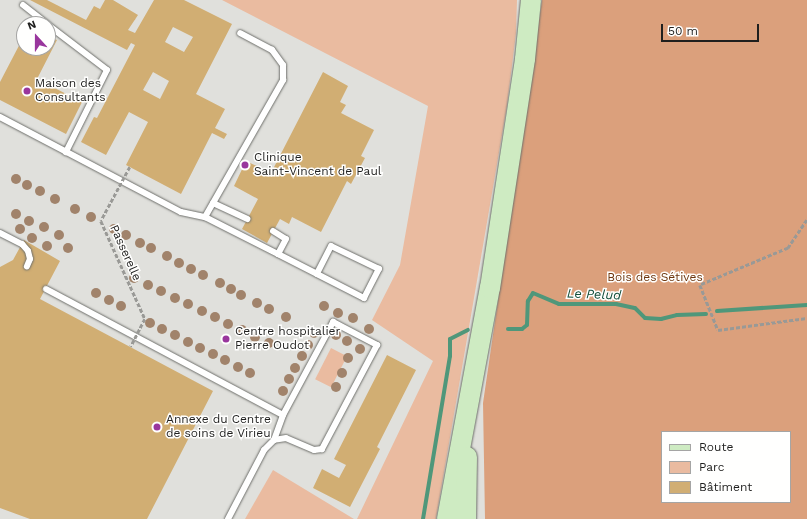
<!DOCTYPE html>
<meta charset="utf-8">
<style>
body{margin:0}
#map{position:relative;width:807px;height:519px;overflow:hidden;background:#e0e0dc;font-family:"Work Sans",sans-serif}
div>[style]{position:absolute}
.green>*{inset:0;background:#eabba0;transform-origin:0 0}
.forest>*{inset:0;background:#dba07c}
.stream>*{height:4px;margin:-2px;padding:0 2px;transform-origin:2px;border-radius:2px;background:#4f977a}
.building>*{inset:0;background:#d1ae73}
.path>*{height:2.5px;margin-top:-1.25px;transform-origin:0;background:repeating-linear-gradient(90deg,#999996 0 4px,transparent 0 6px)}
.roads{filter:drop-shadow(0 0 1px #6e6f6b) drop-shadow(0 0 1px #6e6f6b)}
.lane>*{height:6px;margin:-3px;padding:0 3px;transform-origin:3px;border-radius:3px;background:#fff}
.primary>*{height:20px;margin:-10px;padding:0 10px;transform-origin:10px;border-radius:10px;background:#ceebc2}
.path-bridge>*{height:2.5px;margin-top:-1.25px;transform-origin:0;background:repeating-linear-gradient(90deg,#999996 0 4px,transparent 0 6px)}
.trees>*{width:10px;height:10px;margin:-5px;border-radius:50%;background:#a1836b}
.dots>*{width:11px;height:11px;translate:-50% -50%;box-sizing:border-box;border:2px solid #fffffe;border-radius:50%}
span{translate:-50% -50%;white-space:nowrap;text-align:center;line-height:1.15;-webkit-text-stroke:3px #fffffe;paint-order:stroke}
.poi-label{font-size:12px;color:#1f1f1e}
.left{translate:0 -50%;text-align:left}
.street-label{font-size:12px;color:#1f1f1e}
.park-label{font-size:12px;color:#6e370f}
.water-label{font-size:13px;color:#134e3a;font-style:italic}
.legend{position:absolute;left:661px;top:431px;width:130px;height:72px;box-sizing:border-box;background:#fffffe;border:1px solid #a5a5a4;margin:0;padding:5px 7px;list-style:none;font-size:12px;color:#1f1f1e}
.legend li{display:flex;align-items:center;gap:8px;height:20px}
.legend b{width:20px;border:1px solid #a5a5a4}
.north{position:absolute;left:16px;top:16px;width:40px;height:40px;box-sizing:border-box;background:#fffffe;border:1px solid #a5a5a4;border-radius:50%;rotate:339deg;font-size:11px;font-weight:700;line-height:16px;text-align:center;color:#1f1f1e}
.north::after{content:'';display:block;margin:auto;width:14px;height:18px;background:#99369d;clip-path:polygon(50% 0,100% 100%,50% 72%,0 100%)}
.scale{position:absolute;left:661px;top:24px;width:98px;height:18px;box-sizing:border-box;border:2px solid #1f1f1e;border-top:0;padding-left:5px;font-size:12px;line-height:14px;white-space:nowrap;color:#1f1f1e;-webkit-text-stroke:3px #fffffe;paint-order:stroke}
</style>
<div id="map">
<div class="green">
<i style="clip-path:polygon(222px 0,517px 0,516px 33px,507px 106px,436px 519px,357px 519px,433px 361px,372px 320px,400px 265px,428px 106px)"></i>
<i style="left:331px;top:348px;width:18px;height:35px;rotate:27deg"></i>
<i style="clip-path:polygon(273px 470px,354px 519px,245px 519px)"></i>
</div>
<div class="forest">
<i style="clip-path:polygon(evenodd,542px 0,807px 0,807px 519px,485px 519px,483px 403px,542px 0,662px 432px,790px 432px,790px 502px,662px 502px,662px 432px)"></i>
</div>
<div class="stream">
<i style="left:717px;top:311px;width:90px;rotate:-3.8deg"></i>
<i style="left:508px;top:329px;width:14px"></i>
<i style="left:522px;top:329px;width:6px;rotate:-39deg"></i>
<i style="left:527px;top:325px;width:24px;rotate:-88deg"></i>
<i style="left:528px;top:301px;width:9px;rotate:-58deg"></i>
<i style="left:533px;top:293px;width:28px;rotate:23deg"></i>
<i style="left:559px;top:304px;width:57px"></i>
<i style="left:616px;top:304px;width:19px;rotate:12deg"></i>
<i style="left:635px;top:308px;width:14px;rotate:45deg"></i>
<i style="left:645px;top:318px;width:16px;rotate:4deg"></i>
<i style="left:661px;top:319px;width:16px;rotate:-14deg"></i>
<i style="left:677px;top:315px;width:29px;rotate:-2deg"></i>
<i style="left:423px;top:519px;width:165px;rotate:-80.6deg"></i>
<i style="left:450px;top:356px;width:17px;rotate:-90deg"></i>
<i style="left:450px;top:339px;width:20px;rotate:-27deg"></i>
</div>
<div class="building">
<i style="clip-path:polygon(evenodd,30px 0,47px 0,86px 20px,94px 6px,100px 9px,105px 0,113px 0,138px 15px,128px 30px,135px 33px,154px 0,184px 0,232px 24px,196px 94px,225px 109px,215px 128px,227px 134px,224px 139px,212px 133px,181px 194px,126px 165px,148px 122px,129px 112px,106px 155px,81px 142px,94px 117px,97px 118px,135px 45px,131px 43px,127px 50px,30px 0,173px 27px,193px 37px,184px 52px,165px 42px,173px 27px,30px 0,153px 72px,169px 81px,160px 99px,143px 90px,153px 72px)"></i>
<i style="clip-path:polygon(24px 36px,24px 48px,48px 48px,48px 36px,57px 40px,37px 79px,82px 102px,66px 134px,0 100px,0 82px)"></i>
<i style="clip-path:polygon(323px 72px,348px 86px,340px 102px,346px 105px,341px 113px,374px 130px,361px 156px,365px 158px,351px 184px,347px 181px,321px 232px,292px 217px,289px 224px,280px 219px,267px 243px,242px 229px,258px 199px,234px 186px,246px 161px,271px 173px)"></i>
<i style="clip-path:polygon(24px 240px,60px 261px,40px 299px,213px 391px,147px 519px,30px 519px,0 508px,0 267px,13px 260px)"></i>
<i style="clip-path:polygon(387px 355px,416px 370px,377px 447px,380px 449px,350px 507px,313px 488px,322px 469px,339px 478px,346px 465px,334px 459px)"></i>
</div>
<div class="path">
<i style="left:807px;top:220px;width:34px;rotate:124deg"></i>
<i style="left:788px;top:248px;width:95px;rotate:157.2deg"></i>
<i style="left:700px;top:285px;width:48px;rotate:68.2deg"></i>
<i style="left:718px;top:330px;width:90px;rotate:-7.7deg"></i>
</div>
<div class="roads">
<div class="lane">
<i style="left:23px;top:5px;width:31px;rotate:38deg"></i>
<i style="left:48px;top:25px;width:74px;rotate:37.3deg"></i>
<i style="left:107px;top:70px;width:92px;rotate:116.6deg"></i>
<i style="left:0;top:117px;width:204px;rotate:27.7deg"></i>
<i style="left:181px;top:212px;width:25px;rotate:12deg"></i>
<i style="left:205px;top:217px;width:158px;rotate:-60.3deg"></i>
<i style="left:283px;top:80px;width:15px;rotate:-90deg"></i>
<i style="left:283px;top:65px;width:19px;rotate:-126deg"></i>
<i style="left:272px;top:50px;width:36px;rotate:-152deg"></i>
<i style="left:213px;top:203px;width:38px;rotate:25deg"></i>
<i style="left:205px;top:217px;width:82px;rotate:26.9deg"></i>
<i style="left:278px;top:254px;width:44px;rotate:27.1deg"></i>
<i style="left:317px;top:274px;width:53px;rotate:27.1deg"></i>
<i style="left:364px;top:298px;width:33px;rotate:-63deg"></i>
<i style="left:379px;top:269px;width:53px;rotate:-154.4deg"></i>
<i style="left:331px;top:246px;width:31px;rotate:117deg"></i>
<i style="left:273px;top:231px;width:15px;rotate:32deg"></i>
<i style="left:286px;top:239px;width:17px;rotate:118deg"></i>
<i style="left:0;top:233px;width:25px;rotate:27deg"></i>
<i style="left:22px;top:244px;width:9px;rotate:49deg"></i>
<i style="left:28px;top:251px;width:8px;rotate:76deg"></i>
<i style="left:30px;top:259px;width:8px;rotate:113deg"></i>
<i style="left:46px;top:289px;width:268px;rotate:28deg"></i>
<i style="left:228px;top:519px;width:78px;rotate:-62.4deg"></i>
<i style="left:264px;top:450px;width:14px;rotate:-45deg"></i>
<i style="left:274px;top:440px;width:27px;rotate:-70deg"></i>
<i style="left:283px;top:415px;width:106px;rotate:-61.7deg"></i>
<i style="left:333px;top:322px;width:50px;rotate:27.6deg"></i>
<i style="left:377px;top:345px;width:118px;rotate:117.9deg"></i>
<i style="left:322px;top:449px;width:8px;rotate:173deg"></i>
<i style="left:314px;top:450px;width:30px;rotate:-157deg"></i>
<i style="left:286px;top:438px;width:12px;rotate:171deg"></i>
</div>
<div class="primary">
<i style="left:447px;top:519px;width:235px;rotate:-79.5deg"></i>
<i style="left:490px;top:288px;width:232px;rotate:-81.3deg"></i>
<i style="left:525px;top:59px;width:59px;rotate:-84.2deg"></i>
<i style="left:466px;top:519px;width:62px;rotate:-89.1deg"></i>
</div>
</div>
<div class="path-bridge">
<i style="left:130px;top:167px;width:61px;rotate:118.2deg"></i>
<i style="left:101px;top:221px;width:107px;rotate:65.8deg"></i>
<i style="left:145px;top:319px;width:31px;rotate:117deg"></i>
</div>
<div class="trees">
<i style="left:16px;top:179px"></i>
<i style="left:27px;top:185px"></i>
<i style="left:40px;top:191px"></i>
<i style="left:55px;top:199px"></i>
<i style="left:75px;top:209px"></i>
<i style="left:16px;top:214px"></i>
<i style="left:91px;top:217px"></i>
<i style="left:29px;top:221px"></i>
<i style="left:44px;top:227px"></i>
<i style="left:20px;top:229px"></i>
<i style="left:114px;top:229px"></i>
<i style="left:59px;top:235px"></i>
<i style="left:126px;top:235px"></i>
<i style="left:32px;top:238px"></i>
<i style="left:140px;top:243px"></i>
<i style="left:47px;top:246px"></i>
<i style="left:68px;top:248px"></i>
<i style="left:151px;top:248px"></i>
<i style="left:167px;top:256px"></i>
<i style="left:179px;top:263px"></i>
<i style="left:191px;top:269px"></i>
<i style="left:203px;top:275px"></i>
<i style="left:134px;top:278px"></i>
<i style="left:220px;top:283px"></i>
<i style="left:148px;top:285px"></i>
<i style="left:231px;top:289px"></i>
<i style="left:161px;top:291px"></i>
<i style="left:96px;top:293px"></i>
<i style="left:241px;top:295px"></i>
<i style="left:175px;top:298px"></i>
<i style="left:109px;top:300px"></i>
<i style="left:257px;top:303px"></i>
<i style="left:188px;top:304px"></i>
<i style="left:121px;top:306px"></i>
<i style="left:324px;top:306px"></i>
<i style="left:269px;top:309px"></i>
<i style="left:202px;top:311px"></i>
<i style="left:338px;top:313px"></i>
<i style="left:215px;top:317px"></i>
<i style="left:286px;top:317px"></i>
<i style="left:353px;top:318px"></i>
<i style="left:150px;top:323px"></i>
<i style="left:228px;top:324px"></i>
<i style="left:162px;top:329px"></i>
<i style="left:369px;top:329px"></i>
<i style="left:242px;top:330px"></i>
<i style="left:314px;top:333px"></i>
<i style="left:175px;top:335px"></i>
<i style="left:336px;top:335px"></i>
<i style="left:255px;top:337px"></i>
<i style="left:347px;top:341px"></i>
<i style="left:188px;top:342px"></i>
<i style="left:269px;top:343px"></i>
<i style="left:308px;top:345px"></i>
<i style="left:200px;top:348px"></i>
<i style="left:360px;top:349px"></i>
<i style="left:213px;top:354px"></i>
<i style="left:302px;top:356px"></i>
<i style="left:348px;top:358px"></i>
<i style="left:225px;top:360px"></i>
<i style="left:238px;top:367px"></i>
<i style="left:295px;top:368px"></i>
<i style="left:250px;top:373px"></i>
<i style="left:342px;top:373px"></i>
<i style="left:289px;top:379px"></i>
<i style="left:336px;top:387px"></i>
<i style="left:283px;top:391px"></i>
</div>
<div class="dots">
<i style="left:27px;top:91px;background:#99369d"></i>
<i style="left:245px;top:165px;background:#99369d"></i>
<i style="left:226px;top:339px;background:#99369d"></i>
<i style="left:157px;top:427px;background:#99369d"></i>
</div>
<div class="poi-label">
<span class="left" style="left:35px;top:91px">Maison des<br>Consultants</span>
<span class="left" style="left:254px;top:165px">Clinique<br>Saint-Vincent de Paul</span>
<span class="left" style="left:235px;top:339px">Centre hospitalier<br>Pierre Oudot</span>
<span class="left" style="left:166px;top:427px">Annexe du Centre<br>de soins de Virieu</span>
</div>
<div class="street-label">
<span style="left:125px;top:253px;rotate:66deg">Passerelle</span>
</div>
<div class="park-label">
<span style="left:655px;top:278px">Bois des Sétives</span>
</div>
<div class="water-label">
<span style="left:594px;top:295px;rotate:2deg">Le Pelud</span>
</div>
<ul class="legend">
<li><b style="height:5px;background:#ceebc2"></b>Route</li>
<li><b style="height:11px;background:#eabba0"></b>Parc</li>
<li><b style="height:11px;background:#d1ae73"></b>Bâtiment</li>
</ul>
<div class="north">N</div>
<div class="scale">50 m</div>
</div>
